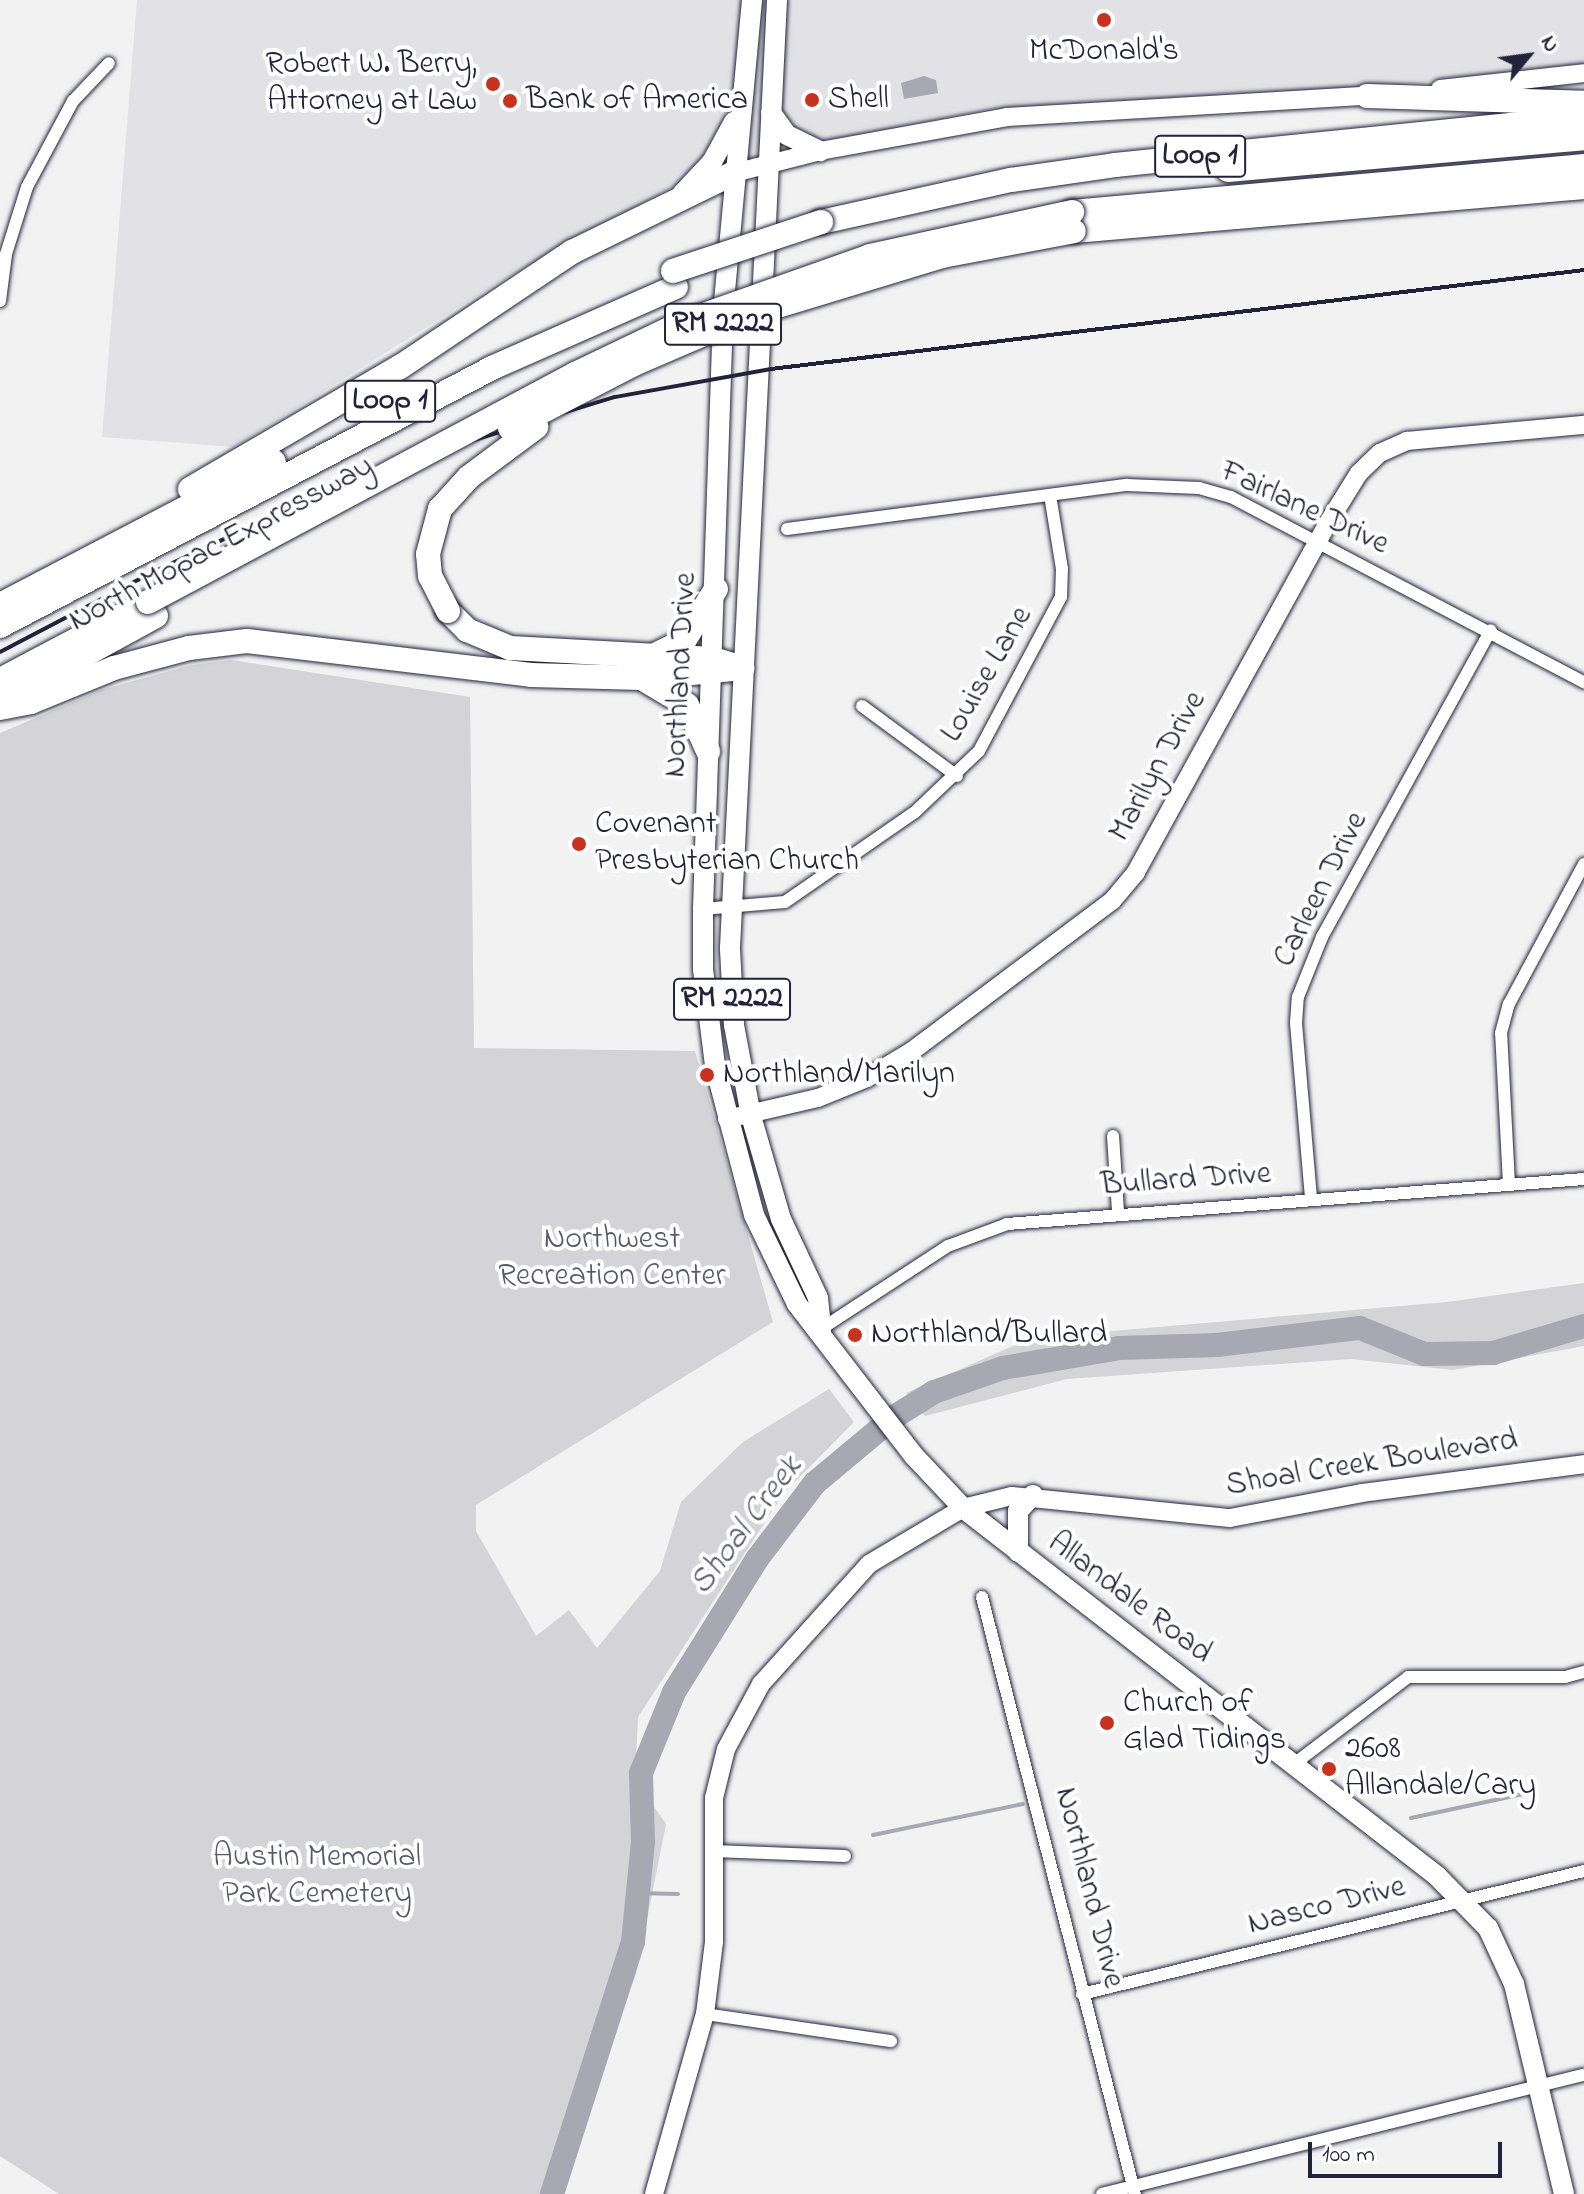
<!DOCTYPE html>
<style>
body{margin:0}
#map{position:relative;width:1584px;height:2194px;overflow:hidden;background:#f2f2f3;font-family:"Indie Flower",sans-serif}
div>[style]{position:absolute}
.built>*{inset:0;background:#e2e2e6}
.green>*{inset:0;background:#d3d3d8}
.water>*{inset:0;background:#a8a8b2}
.stream>*{height:4px;margin:-2px;padding:0 2px;transform-origin:2px;border-radius:2px;background:#a8a8b2}
.river>*{height:24px;margin:-12px;padding:0 12px;transform-origin:12px;border-radius:12px;background:#a8a8b2}
.roads{filter:drop-shadow(0 0 2px #22223b) drop-shadow(0 0 2px #22223b)}
.street>*{height:12px;margin:-6px;padding:0 6px;transform-origin:6px;border-radius:6px;background:#fff}
.secondary>*{height:18px;margin:-9px;padding:0 9px;transform-origin:9px;border-radius:9px;background:#fff}
.primary>*{height:20px;margin:-10px;padding:0 10px;transform-origin:10px;border-radius:10px;background:#fff}
.highway>*{height:24px;margin:-12px;padding:0 12px;transform-origin:12px;border-radius:12px;background:#fff}
.rail>*{height:4px;margin:-2px;padding:0 2px;transform-origin:2px;border-radius:2px;background:#22223b}
.bridges{filter:drop-shadow(0 0 2px #22223b) drop-shadow(0 0 2px #22223b)}
.highway-bridge>*{height:24px;margin:-12px;padding:0 12px;transform-origin:12px;border-radius:12px;background:#fff}
.dots>*{width:22px;height:22px;translate:-50% -50%;box-sizing:border-box;border:4px solid #fff;border-radius:50%}
span{translate:-50% -50%;white-space:nowrap;text-align:center;line-height:1.15;-webkit-text-stroke:8px #fff;paint-order:stroke}
.shield-label span{padding:2px 6px;background:#fff;border:2px solid;border-radius:6px;-webkit-text-stroke-width:0}
.shield-label{font-size:30px;color:#22223b;font-weight:700}
.poi-label{font-size:32px;color:#22223b}
.right{translate:-100% -50%;text-align:right}
.left{translate:0 -50%;text-align:left}
.street-label{font-size:32px;color:#22223b}
.park-label{font-size:32px;color:#57576a}
.water-label{font-size:34px;color:#58586b;font-style:italic}
.north{position:absolute;left:1488px;top:16px;width:80px;height:80px;-webkit-text-stroke:6px #fff;paint-order:stroke;rotate:61deg;font-size:22px;font-weight:700;line-height:32px;text-align:center;color:#22223b}
.north::after{content:'';display:block;margin:auto;width:28px;height:36px;background:#22223b;clip-path:polygon(50% 0,100% 100%,50% 72%,0 100%)}
.scale{position:absolute;left:1308px;top:2142px;width:194px;height:36px;box-sizing:border-box;border:4px solid #22223b;border-top:0;padding-left:10px;font-size:24px;line-height:28px;white-space:nowrap;color:#22223b;-webkit-text-stroke:6px #fff;paint-order:stroke}
</style>
<div id="map">
<div class="built">
<i style="clip-path:polygon(137px 0,1584px 0,1584px 65px,1433px 82px,985px 110px,789px 149px,675px 185px,504px 279px,234px 447px,102px 437px)"></i>
</div>
<div class="green">
<i style="clip-path:polygon(231px 660px,470px 697px,474px 1048px,695px 1051px,773px 1322px,476px 1505px,476px 1531px,536px 1636px,569px 1610px,597px 1648px,660px 1571px,681px 1502px,743px 1442px,829px 1389px,854px 1422px,784px 1493px,638px 1717px,635px 1780px,666px 1824px,636px 1974px,554px 2194px,59px 2194px,0 2156px,0 733px,101px 690px,191px 665px)"></i>
<i style="clip-path:polygon(1584px 1283px,1584px 1346px,1453px 1370px,1351px 1359px,1067px 1379px,925px 1416px,906px 1393px,1031px 1338px,1447px 1302px)"></i>
</div>
<div class="water">
<i style="clip-path:polygon(924px 76px,936px 80px,938px 93px,904px 99px,901px 83px)"></i>
</div>
<div class="stream">
<i style="left:1411px;top:1818px;width:124px;rotate:-12.1deg"></i>
<i style="left:873px;top:1835px;width:153px;rotate:-11.7deg"></i>
<i style="left:638px;top:1893px;width:40px;rotate:1.4deg"></i>
</div>
<div class="river">
<i style="left:552px;top:2194px;width:265px;rotate:-72.2deg"></i>
<i style="left:633px;top:1942px;width:100px;rotate:-84.3deg"></i>
<i style="left:643px;top:1842px;width:69px;rotate:-91.7deg"></i>
<i style="left:641px;top:1773px;width:87px;rotate:-67.8deg"></i>
<i style="left:674px;top:1692px;width:157px;rotate:-58deg"></i>
<i style="left:757px;top:1559px;width:96px;rotate:-52.7deg"></i>
<i style="left:815px;top:1483px;width:103px;rotate:-39.9deg"></i>
<i style="left:894px;top:1417px;width:47px;rotate:-32deg"></i>
<i style="left:934px;top:1392px;width:73px;rotate:-19.2deg"></i>
<i style="left:1003px;top:1368px;width:119px;rotate:-9.7deg"></i>
<i style="left:1120px;top:1348px;width:97px;rotate:-1.8deg"></i>
<i style="left:1217px;top:1345px;width:144px;rotate:-6.8deg"></i>
<i style="left:1360px;top:1328px;width:69px;rotate:22.1deg"></i>
<i style="left:1424px;top:1354px;width:69px;rotate:-0.8deg"></i>
<i style="left:1493px;top:1353px;width:95px;rotate:-16.5deg"></i>
</div>
<div class="roads">
<div class="street">
<i style="left:0;top:301px;width:47px;rotate:-82.7deg"></i>
<i style="left:6px;top:254px;width:70px;rotate:-72.6deg"></i>
<i style="left:27px;top:187px;width:98px;rotate:-61.9deg"></i>
<i style="left:73px;top:101px;width:52px;rotate:-46.5deg"></i>
<i style="left:787px;top:529px;width:343px;rotate:-7.4deg"></i>
<i style="left:1127px;top:485px;width:72px;rotate:2.4deg"></i>
<i style="left:1199px;top:488px;width:33px;rotate:16deg"></i>
<i style="left:1231px;top:497px;width:399px;rotate:27.7deg"></i>
<i style="left:862px;top:706px;width:118px;rotate:36.4deg"></i>
<i style="left:703px;top:909px;width:82px;rotate:-4.9deg"></i>
<i style="left:785px;top:902px;width:158px;rotate:-34.7deg"></i>
<i style="left:915px;top:812px;width:88px;rotate:-43.6deg"></i>
<i style="left:979px;top:751px;width:174px;rotate:-62deg"></i>
<i style="left:1061px;top:597px;width:28px;rotate:-88deg"></i>
<i style="left:1062px;top:569px;width:75px;rotate:-99.2deg"></i>
<i style="left:1113px;top:1136px;width:76px;rotate:86.2deg"></i>
<i style="left:1509px;top:1184px;width:151px;rotate:-93deg"></i>
<i style="left:1501px;top:1033px;width:30px;rotate:-75deg"></i>
<i style="left:1509px;top:1004px;width:159px;rotate:-61.8deg"></i>
<i style="left:1311px;top:1198px;width:176px;rotate:-94.9deg"></i>
<i style="left:1296px;top:1023px;width:26px;rotate:-86deg"></i>
<i style="left:1298px;top:997px;width:65px;rotate:-68.2deg"></i>
<i style="left:1322px;top:937px;width:350px;rotate:-61.2deg"></i>
<i style="left:821px;top:1329px;width:152px;rotate:-33.2deg"></i>
<i style="left:948px;top:1246px;width:63px;rotate:-20.4deg"></i>
<i style="left:1007px;top:1224px;width:579px;rotate:-4.46deg"></i>
<i style="left:982px;top:1597px;width:616px;rotate:75.63deg"></i>
<i style="left:1294px;top:1764px;width:143px;rotate:-37.3deg"></i>
<i style="left:1408px;top:1677px;width:157px"></i>
<i style="left:1565px;top:1677px;width:20px;rotate:-15deg"></i>
<i style="left:713px;top:1851px;width:132px;rotate:2.2deg"></i>
<i style="left:1082px;top:1994px;width:517px;rotate:-13.77deg"></i>
<i style="left:705px;top:2014px;width:188px;rotate:8.3deg"></i>
<i style="left:1102px;top:2194px;width:496px;rotate:-13.9deg"></i>
</div>
<div class="secondary">
<i style="left:1440px;top:89px;width:145px;rotate:-6.3deg"></i>
<i style="left:734px;top:173px;width:89px;rotate:-14.3deg"></i>
<i style="left:820px;top:151px;width:190px;rotate:-10.3deg"></i>
<i style="left:1007px;top:117px;width:372px;rotate:-3.4deg"></i>
<i style="left:727px;top:1119px;width:93px;rotate:-13deg"></i>
<i style="left:818px;top:1098px;width:53px;rotate:-22.2deg"></i>
<i style="left:867px;top:1078px;width:52px;rotate:-31deg"></i>
<i style="left:912px;top:1051px;width:250px;rotate:-36.9deg"></i>
<i style="left:1112px;top:901px;width:38px;rotate:-50deg"></i>
<i style="left:1136px;top:872px;width:395px;rotate:-61.2deg"></i>
<i style="left:1326px;top:526px;width:62px;rotate:-58.1deg"></i>
<i style="left:1359px;top:473px;width:29px;rotate:-44deg"></i>
<i style="left:1380px;top:453px;width:30px;rotate:-24deg"></i>
<i style="left:1407px;top:441px;width:178px;rotate:-5.2deg"></i>
<i style="left:654px;top:2194px;width:187px;rotate:-74.2deg"></i>
<i style="left:705px;top:2014px;width:73px;rotate:-82.9deg"></i>
<i style="left:714px;top:1942px;width:144px;rotate:-90deg"></i>
<i style="left:714px;top:1798px;width:50px;rotate:-76.2deg"></i>
<i style="left:726px;top:1749px;width:74px;rotate:-61.7deg"></i>
<i style="left:761px;top:1684px;width:161px;rotate:-48deg"></i>
<i style="left:869px;top:1564px;width:109px;rotate:-30.8deg"></i>
<i style="left:963px;top:1508px;width:50px;rotate:-13.8deg"></i>
<i style="left:1012px;top:1496px;width:219px;rotate:5.8deg"></i>
<i style="left:1230px;top:1518px;width:134px;rotate:-10.7deg"></i>
<i style="left:1362px;top:1493px;width:224px;rotate:-7.4deg"></i>
</div>
<div class="primary">
<i style="left:752px;top:0;width:316px;rotate:95.3deg"></i>
<i style="left:723px;top:315px;width:594px;rotate:91.93deg"></i>
<i style="left:703px;top:909px;width:60px;rotate:90deg"></i>
<i style="left:703px;top:969px;width:98px;rotate:82.9deg"></i>
<i style="left:715px;top:1066px;width:154px;rotate:75.3deg"></i>
<i style="left:754px;top:1215px;width:99px;rotate:64.2deg"></i>
<i style="left:797px;top:1304px;width:192px;rotate:52.4deg"></i>
<i style="left:914px;top:1456px;width:71px;rotate:46.7deg"></i>
<i style="left:963px;top:1508px;width:600px;rotate:37.82deg"></i>
<i style="left:1437px;top:1876px;width:73px;rotate:45.6deg"></i>
<i style="left:1488px;top:1928px;width:62px;rotate:65.1deg"></i>
<i style="left:1514px;top:1984px;width:216px;rotate:76.6deg"></i>
<i style="left:777px;top:0;width:950px;rotate:92.84deg"></i>
<i style="left:730px;top:949px;width:76px;rotate:87deg"></i>
<i style="left:734px;top:1025px;width:93px;rotate:79.4deg"></i>
<i style="left:751px;top:1116px;width:107px;rotate:73.8deg"></i>
<i style="left:781px;top:1219px;width:87px;rotate:64.9deg"></i>
<i style="left:818px;top:1298px;width:31px;rotate:84deg"></i>
<i style="left:771px;top:113px;width:27px;rotate:54deg"></i>
<i style="left:787px;top:135px;width:37px;rotate:26deg"></i>
<i style="left:682px;top:194px;width:44px;rotate:-46.8deg"></i>
<i style="left:712px;top:162px;width:46px;rotate:-61.2deg"></i>
<i style="left:1018px;top:1552px;width:41px;rotate:-90deg"></i>
<i style="left:1018px;top:1511px;width:22px;rotate:-47deg"></i>
</div>
<div class="highway">
<i style="left:1367px;top:96px;width:217px;rotate:1.8deg"></i>
<i style="left:1228px;top:170px;width:357px;rotate:-5.1deg"></i>
<i style="left:1072px;top:212px;width:514px;rotate:-5.13deg"></i>
<i style="left:821px;top:222px;width:195px;rotate:-12.5deg"></i>
<i style="left:1011px;top:180px;width:105px;rotate:-8.2deg"></i>
<i style="left:1115px;top:165px;width:471px;rotate:-5.8deg"></i>
<i style="left:1074px;top:231px;width:512px;rotate:-4.93deg"></i>
<i style="left:190px;top:489px;width:243px;rotate:-30.2deg"></i>
<i style="left:400px;top:367px;width:207px;rotate:-33.8deg"></i>
<i style="left:572px;top:252px;width:180px;rotate:-26deg"></i>
<i style="left:0;top:605px;width:309px;rotate:-27.6deg"></i>
<i style="left:448px;top:611px;width:27px;rotate:45deg"></i>
<i style="left:467px;top:630px;width:47px;rotate:22.7deg"></i>
<i style="left:510px;top:648px;width:203px;rotate:3.1deg"></i>
<i style="left:713px;top:659px;width:24px;rotate:17deg"></i>
<i style="left:0;top:626px;width:556px;rotate:-27.67deg"></i>
<i style="left:492px;top:368px;width:201px;rotate:-23.8deg"></i>
<i style="left:657px;top:654px;width:30px;rotate:-26deg"></i>
<i style="left:684px;top:641px;width:61px;rotate:-58.4deg"></i>
<i style="left:643px;top:679px;width:51px;rotate:30.6deg"></i>
<i style="left:687px;top:705px;width:51px;rotate:65.5deg"></i>
<i style="left:0;top:680px;width:146px;rotate:-27.8deg"></i>
<i style="left:6px;top:698px;width:171px;rotate:-28.7deg"></i>
<i style="left:0;top:708px;width:32px;rotate:-11deg"></i>
<i style="left:31px;top:702px;width:90px;rotate:-22.3deg"></i>
<i style="left:114px;top:668px;width:78px;rotate:-14.9deg"></i>
<i style="left:189px;top:648px;width:58px;rotate:-6.9deg"></i>
<i style="left:247px;top:641px;width:286px;rotate:6.8deg"></i>
<i style="left:531px;top:675px;width:110px;rotate:1.6deg"></i>
<i style="left:641px;top:678px;width:102px;rotate:-5.6deg"></i>
</div>
</div>
<div class="rail">
<i style="left:0;top:652px;width:168px;rotate:-27.6deg"></i>
<i style="left:149px;top:574px;width:239px;rotate:-25deg"></i>
<i style="left:366px;top:473px;width:260px;rotate:-17deg"></i>
<i style="left:615px;top:397px;width:158px;rotate:-10.2deg"></i>
<i style="left:771px;top:369px;width:819px;rotate:-6.94deg"></i>
</div>
<div class="bridges">
<div class="highway-bridge">
<i style="left:673px;top:271px;width:156px;rotate:-18.3deg"></i>
<i style="left:510px;top:428px;width:140px;rotate:-27.3deg"></i>
<i style="left:634px;top:364px;width:124px;rotate:-23.3deg"></i>
<i style="left:748px;top:315px;width:203px;rotate:-16.9deg"></i>
<i style="left:942px;top:256px;width:134px;rotate:-10.7deg"></i>
<i style="left:148px;top:602px;width:484px;rotate:-28.1deg"></i>
<i style="left:575px;top:374px;width:121px;rotate:-25.5deg"></i>
<i style="left:684px;top:322px;width:197px;rotate:-19.5deg"></i>
<i style="left:870px;top:256px;width:207px;rotate:-12.3deg"></i>
<i style="left:448px;top:611px;width:39px;rotate:-117deg"></i>
<i style="left:430px;top:576px;width:22px;rotate:-95deg"></i>
<i style="left:428px;top:554px;width:47px;rotate:-75.1deg"></i>
<i style="left:440px;top:509px;width:43px;rotate:-47.8deg"></i>
<i style="left:469px;top:477px;width:84px;rotate:-36.7deg"></i>
</div>
</div>
<div class="dots">
<i style="left:1104px;top:20px;background:#c8321e"></i>
<i style="left:493px;top:84px;background:#c8321e"></i>
<i style="left:812px;top:100px;background:#c8321e"></i>
<i style="left:510px;top:101px;background:#c8321e"></i>
<i style="left:579px;top:844px;background:#c8321e"></i>
<i style="left:707px;top:1075px;background:#c8321e"></i>
<i style="left:855px;top:1335px;background:#c8321e"></i>
<i style="left:1107px;top:1723px;background:#c8321e"></i>
<i style="left:1329px;top:1769px;background:#c8321e"></i>
</div>
<div class="shield-label">
<span style="left:1200px;top:156px">Loop 1</span>
<span style="left:723px;top:324px">RM 2222</span>
<span style="left:390px;top:401px">Loop 1</span>
<span style="left:732px;top:999px">RM 2222</span>
</div>
<div class="poi-label">
<span style="left:1104px;top:52px">McDonald's</span>
<span class="right" style="left:477px;top:84px">Robert W. Berry,<br>Attorney at Law</span>
<span class="left" style="left:828px;top:100px">Shell</span>
<span class="left" style="left:526px;top:101px">Bank of America</span>
<span class="left" style="left:595px;top:844px">Covenant<br>Presbyterian Church</span>
<span class="left" style="left:723px;top:1075px">Northland/Marilyn</span>
<span class="left" style="left:871px;top:1335px">Northland/Bullard</span>
<span class="left" style="left:1123px;top:1723px">Church of<br>Glad Tidings</span>
<span class="left" style="left:1345px;top:1769px">2608<br>Allandale/Cary</span>
</div>
<div class="street-label">
<span style="left:1304px;top:509px;rotate:25deg">Fairlane Drive</span>
<span style="left:222px;top:545px;rotate:-28deg">North Mopac Expressway</span>
<span style="left:682px;top:675px;rotate:-87deg">Northland Drive</span>
<span style="left:988px;top:675px;rotate:-60deg">Louise Lane</span>
<span style="left:1159px;top:767px;rotate:-61deg">Marilyn Drive</span>
<span style="left:1322px;top:890px;rotate:-63deg">Carleen Drive</span>
<span style="left:1186px;top:1181px;rotate:-4deg">Bullard Drive</span>
<span style="left:1372px;top:1464px;rotate:-9deg">Shoal Creek Boulevard</span>
<span style="left:1129px;top:1599px;rotate:37deg">Allandale Road</span>
<span style="left:1088px;top:1888px;rotate:76deg">Northland Drive</span>
<span style="left:1327px;top:1907px;rotate:-14deg">Nasco Drive</span>
</div>
<div class="park-label">
<span style="left:612px;top:1259px">Northwest<br>Recreation Center</span>
<span style="left:317px;top:1877px">Austin Memorial<br>Park Cemetery</span>
</div>
<div class="water-label">
<span style="left:747px;top:1526px;rotate:-53deg">Shoal Creek</span>
</div>
<div class="north">N</div>
<div class="scale">100 m</div>
</div>
